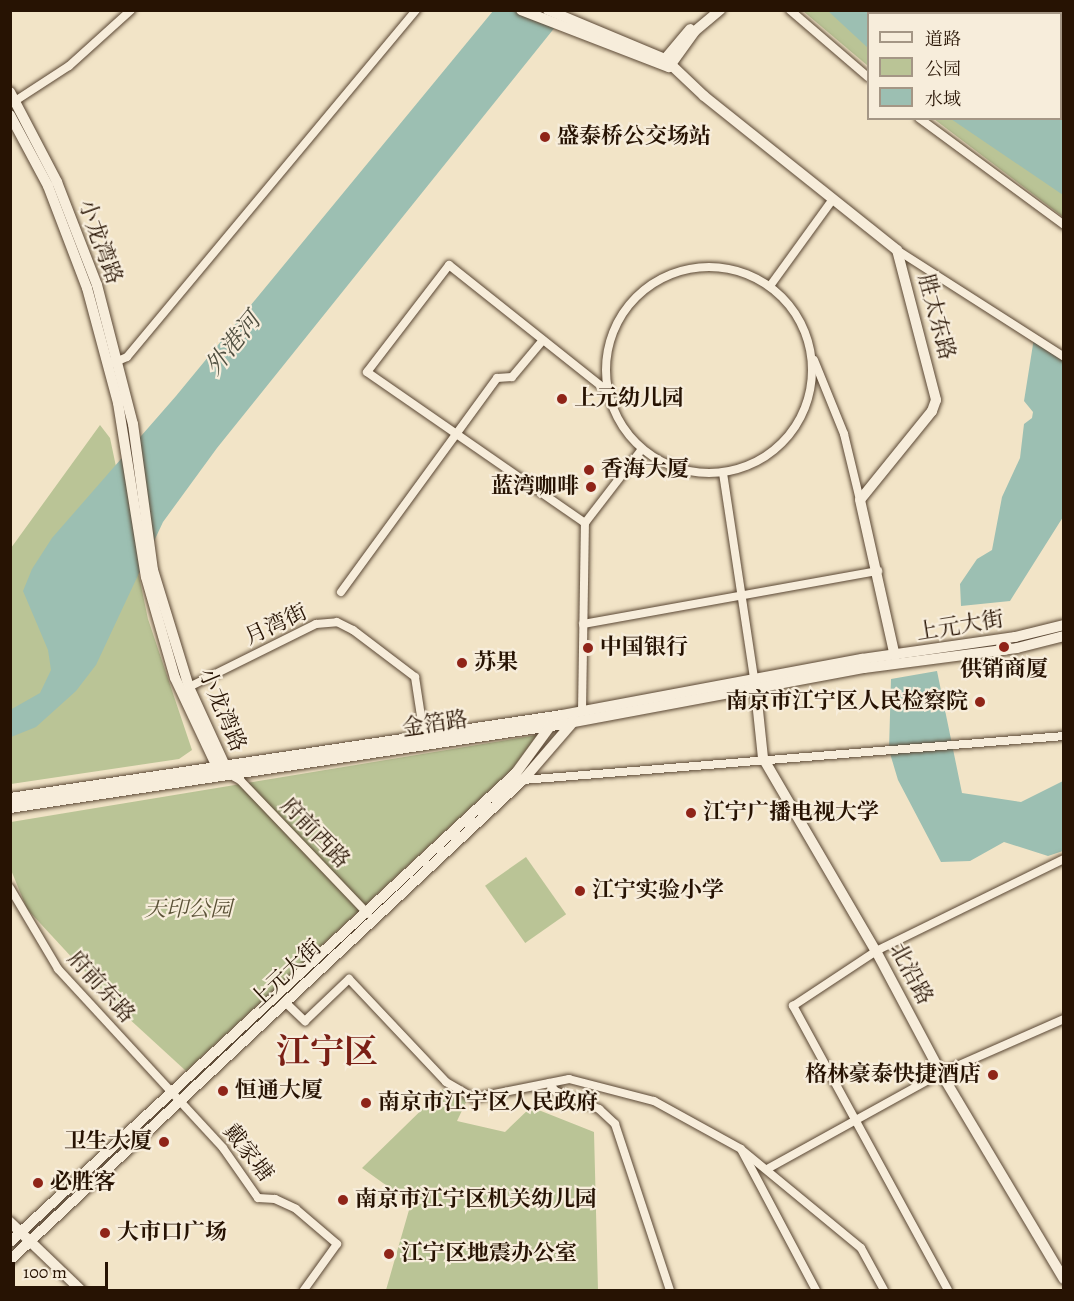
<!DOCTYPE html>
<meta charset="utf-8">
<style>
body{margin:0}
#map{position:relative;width:1074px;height:1301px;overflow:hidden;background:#f2e4c7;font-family:Alegreya,"Noto Serif SC",serif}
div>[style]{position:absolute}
.green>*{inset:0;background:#bac496;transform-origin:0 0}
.water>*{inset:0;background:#9cbfb2}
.roads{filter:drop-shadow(0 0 2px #5a4734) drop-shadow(0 0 2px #5a4734)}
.street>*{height:8px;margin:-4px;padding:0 4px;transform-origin:4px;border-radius:4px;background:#f7eddb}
.street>.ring{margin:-4px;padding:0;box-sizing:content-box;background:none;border:8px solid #f7eddb;border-radius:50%}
.secondary>*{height:10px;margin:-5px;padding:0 5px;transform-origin:5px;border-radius:5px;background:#f7eddb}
.dots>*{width:16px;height:16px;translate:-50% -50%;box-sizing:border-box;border:3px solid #f7eddb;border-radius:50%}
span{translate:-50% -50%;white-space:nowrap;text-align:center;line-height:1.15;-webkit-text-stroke:4.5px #f7eddb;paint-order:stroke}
.poi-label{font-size:22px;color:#271303;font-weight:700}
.left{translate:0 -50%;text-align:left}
.right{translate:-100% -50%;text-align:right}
.street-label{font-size:22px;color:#271303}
.park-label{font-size:22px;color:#5a5136;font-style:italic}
.water-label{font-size:24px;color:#504f40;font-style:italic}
.town-label{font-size:34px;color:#7a1f14;font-weight:700}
.frame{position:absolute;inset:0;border:12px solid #271303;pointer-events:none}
.legend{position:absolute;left:867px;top:12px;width:195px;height:108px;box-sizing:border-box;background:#f7eddb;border:2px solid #a49685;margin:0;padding:8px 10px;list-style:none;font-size:18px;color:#271303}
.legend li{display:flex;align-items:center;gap:12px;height:30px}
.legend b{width:30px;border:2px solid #a49685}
.scale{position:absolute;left:12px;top:1262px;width:96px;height:27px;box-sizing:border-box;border:3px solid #271303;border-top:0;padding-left:8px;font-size:18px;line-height:21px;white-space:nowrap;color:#271303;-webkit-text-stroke:4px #f7eddb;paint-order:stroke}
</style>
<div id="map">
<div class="green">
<i style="clip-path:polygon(915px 10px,1063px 11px,1063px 217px,934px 119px,1060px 118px,1060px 14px,911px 14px)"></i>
<i style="clip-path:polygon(803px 11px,842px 11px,868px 34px,868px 66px)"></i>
<i style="clip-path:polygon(100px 425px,110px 438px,148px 619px,192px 750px,179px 759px,11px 784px,11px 548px)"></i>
<i style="clip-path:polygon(537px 735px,512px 769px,186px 1071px,126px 1016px,27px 909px,11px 870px,11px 822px)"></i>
<i style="left:526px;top:857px;width:70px;height:50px;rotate:55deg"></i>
<i style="clip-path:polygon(443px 1089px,467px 1100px,457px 1121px,505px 1132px,531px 1107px,594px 1132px,598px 1290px,386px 1290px,411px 1203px,362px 1168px)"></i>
</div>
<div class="water">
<i style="clip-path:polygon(1053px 10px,1057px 13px,868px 14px,868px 48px,828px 11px)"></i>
<i style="clip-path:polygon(493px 11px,568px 11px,217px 448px,163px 522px,96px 665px,76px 691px,36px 727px,11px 737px,10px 710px,40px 693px,51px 670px,48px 650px,23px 591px,32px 569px,52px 538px,176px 396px)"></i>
<i style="clip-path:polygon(1061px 17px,1064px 20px,1063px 195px,951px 119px,1060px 118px)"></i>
<i style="clip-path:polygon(1034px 338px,1063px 357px,1063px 517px,1010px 601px,961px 606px,960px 584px,977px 559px,992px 550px,1002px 497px,1020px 458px,1024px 424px,1032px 418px,1033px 412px,1024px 401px)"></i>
<i style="clip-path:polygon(937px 671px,962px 793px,1021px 802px,1063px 781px,1063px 851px,1048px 856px,1004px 842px,970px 861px,941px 862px,898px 780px,889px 750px,891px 679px)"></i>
</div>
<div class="roads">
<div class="street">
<i style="left:790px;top:10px;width:103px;rotate:40.7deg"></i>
<i style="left:12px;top:103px;width:68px;rotate:-33deg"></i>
<i style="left:69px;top:66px;width:84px;rotate:-42.1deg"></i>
<i style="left:919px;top:118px;width:180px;rotate:36.4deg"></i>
<i style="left:897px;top:250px;width:198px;rotate:32.6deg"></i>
<i class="ring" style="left:606px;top:267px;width:198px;height:198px"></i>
<i style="left:770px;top:286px;width:107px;rotate:-54.1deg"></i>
<i style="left:814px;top:360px;width:80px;rotate:67.9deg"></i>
<i style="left:844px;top:434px;width:68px;rotate:76.4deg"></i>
<i style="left:113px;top:363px;width:15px;rotate:-23deg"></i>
<i style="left:127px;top:357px;width:452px;rotate:-50.2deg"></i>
<i style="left:723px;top:473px;width:207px;rotate:81.4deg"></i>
<i style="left:585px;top:523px;width:265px;rotate:-145.3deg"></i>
<i style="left:367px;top:372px;width:135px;rotate:-52.5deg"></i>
<i style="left:449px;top:265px;width:201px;rotate:38.5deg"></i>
<i style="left:341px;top:592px;width:265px;rotate:-53.9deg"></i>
<i style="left:497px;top:378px;width:15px;rotate:-4deg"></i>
<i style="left:512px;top:377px;width:48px;rotate:-50deg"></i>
<i style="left:583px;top:624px;width:300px;rotate:-10.2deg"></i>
<i style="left:189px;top:687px;width:142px;rotate:-26.4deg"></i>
<i style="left:316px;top:624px;width:21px;rotate:-5deg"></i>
<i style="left:337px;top:622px;width:18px;rotate:27deg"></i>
<i style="left:353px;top:630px;width:78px;rotate:37.2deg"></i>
<i style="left:415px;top:677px;width:60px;rotate:81.3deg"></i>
<i style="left:582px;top:711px;width:188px;rotate:-89.1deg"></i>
<i style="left:585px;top:523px;width:93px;rotate:-52.4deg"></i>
<i style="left:229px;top:774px;width:13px;rotate:29deg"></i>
<i style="left:240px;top:780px;width:185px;rotate:46.3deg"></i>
<i style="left:523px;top:780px;width:543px;rotate:-4.65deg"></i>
<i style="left:10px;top:888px;width:94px;rotate:59.3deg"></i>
<i style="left:58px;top:969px;width:243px;rotate:47.3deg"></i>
<i style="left:223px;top:1148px;width:61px;rotate:55deg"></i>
<i style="left:258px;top:1198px;width:17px;rotate:3deg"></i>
<i style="left:275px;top:1199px;width:23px;rotate:25deg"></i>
<i style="left:296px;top:1209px;width:54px;rotate:40.5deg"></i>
<i style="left:337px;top:1244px;width:57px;rotate:125.7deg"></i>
<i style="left:285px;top:1002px;width:28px;rotate:44deg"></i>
<i style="left:305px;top:1021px;width:61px;rotate:-43.7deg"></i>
<i style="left:349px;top:979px;width:141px;rotate:46.7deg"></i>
<i style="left:446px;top:1082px;width:32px;rotate:30deg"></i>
<i style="left:474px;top:1098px;width:97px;rotate:-11.3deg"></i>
<i style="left:569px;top:1079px;width:88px;rotate:14.5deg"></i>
<i style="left:654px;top:1101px;width:99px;rotate:28.9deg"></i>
<i style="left:741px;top:1149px;width:160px;rotate:62deg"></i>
<i style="left:549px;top:1083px;width:10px;rotate:53deg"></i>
<i style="left:555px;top:1091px;width:48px;rotate:22.2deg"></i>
<i style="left:599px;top:1109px;width:22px;rotate:43deg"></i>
<i style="left:615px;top:1124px;width:175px;rotate:71.7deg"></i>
<i style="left:742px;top:1150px;width:154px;rotate:39.5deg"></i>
<i style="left:861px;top:1248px;width:48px;rotate:61.3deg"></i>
<i style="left:769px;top:1168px;width:196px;rotate:-28.9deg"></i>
<i style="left:941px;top:1073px;width:134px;rotate:-23.7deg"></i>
<i style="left:948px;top:1290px;width:324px;rotate:-118.6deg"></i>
<i style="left:793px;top:1006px;width:100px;rotate:-33.5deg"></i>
<i style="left:876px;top:951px;width:209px;rotate:-26.1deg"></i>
</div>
<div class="secondary">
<i style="left:521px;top:10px;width:159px;rotate:21.1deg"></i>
<i style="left:669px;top:67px;width:44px;rotate:-54.2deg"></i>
<i style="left:695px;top:31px;width:33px;rotate:-40deg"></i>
<i style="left:548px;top:10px;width:127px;rotate:22.7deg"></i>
<i style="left:665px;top:59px;width:54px;rotate:43.5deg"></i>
<i style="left:704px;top:96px;width:247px;rotate:38.6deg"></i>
<i style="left:897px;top:250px;width:155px;rotate:75.4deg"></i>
<i style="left:936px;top:400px;width:12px;rotate:110deg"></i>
<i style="left:932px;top:411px;width:114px;rotate:129deg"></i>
<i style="left:860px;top:500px;width:160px;rotate:77.4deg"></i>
<i style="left:665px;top:59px;width:39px;rotate:-50deg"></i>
<i style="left:10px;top:92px;width:102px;rotate:62.4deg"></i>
<i style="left:57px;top:182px;width:110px;rotate:68.8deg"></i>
<i style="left:97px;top:285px;width:144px;rotate:75.5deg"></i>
<i style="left:133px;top:424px;width:147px;rotate:82.2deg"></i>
<i style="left:153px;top:570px;width:122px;rotate:72.9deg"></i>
<i style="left:189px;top:687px;width:94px;rotate:65.4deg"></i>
<i style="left:10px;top:115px;width:81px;rotate:61.8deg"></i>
<i style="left:48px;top:186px;width:109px;rotate:69.1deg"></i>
<i style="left:87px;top:288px;width:119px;rotate:74.9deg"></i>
<i style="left:118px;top:403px;width:176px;rotate:80.9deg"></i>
<i style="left:146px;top:577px;width:105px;rotate:74deg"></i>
<i style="left:175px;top:678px;width:101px;rotate:64.7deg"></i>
<i style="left:755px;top:682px;width:76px;rotate:84deg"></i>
<i style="left:763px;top:758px;width:224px;rotate:59.7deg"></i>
<i style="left:876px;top:951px;width:138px;rotate:62deg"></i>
<i style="left:941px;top:1073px;width:240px;rotate:59.2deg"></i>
<i style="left:10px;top:798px;width:558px;rotate:-8.55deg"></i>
<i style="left:562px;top:715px;width:305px;rotate:-10.6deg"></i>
<i style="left:862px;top:659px;width:155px;rotate:-8.2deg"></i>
<i style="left:1015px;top:637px;width:50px;rotate:-13.8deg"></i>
<i style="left:10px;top:808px;width:560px;rotate:-8.62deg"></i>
<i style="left:564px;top:724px;width:305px;rotate:-10.6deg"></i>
<i style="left:864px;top:668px;width:154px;rotate:-7.4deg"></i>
<i style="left:1017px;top:648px;width:49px;rotate:-14.3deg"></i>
<i style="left:10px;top:1222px;width:98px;rotate:43.8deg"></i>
<i style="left:10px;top:1242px;width:690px;rotate:-42.83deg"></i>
<i style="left:516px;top:773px;width:59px;rotate:-53.9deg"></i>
<i style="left:10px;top:1260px;width:703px;rotate:-43.1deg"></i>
<i style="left:523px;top:780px;width:78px;rotate:-49.2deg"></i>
</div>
</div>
<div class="dots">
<i style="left:545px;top:137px;background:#8f2418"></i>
<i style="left:562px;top:399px;background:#8f2418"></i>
<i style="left:589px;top:470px;background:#8f2418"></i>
<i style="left:591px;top:487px;background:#8f2418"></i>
<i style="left:1004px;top:647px;background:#8f2418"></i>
<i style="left:588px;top:648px;background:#8f2418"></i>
<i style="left:462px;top:663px;background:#8f2418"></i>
<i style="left:980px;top:702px;background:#8f2418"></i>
<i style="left:691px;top:813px;background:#8f2418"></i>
<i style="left:580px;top:891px;background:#8f2418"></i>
<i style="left:993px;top:1075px;background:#8f2418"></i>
<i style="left:223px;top:1091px;background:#8f2418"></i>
<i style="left:366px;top:1103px;background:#8f2418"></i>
<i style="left:164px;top:1142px;background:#8f2418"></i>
<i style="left:38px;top:1183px;background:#8f2418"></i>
<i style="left:343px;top:1200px;background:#8f2418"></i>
<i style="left:105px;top:1233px;background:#8f2418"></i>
<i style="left:389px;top:1254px;background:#8f2418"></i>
</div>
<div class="poi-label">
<span class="left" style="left:557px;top:137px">盛泰桥公交场站</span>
<span class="left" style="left:574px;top:399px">上元幼儿园</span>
<span class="left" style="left:601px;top:470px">香海大厦</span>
<span class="right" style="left:579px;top:487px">蓝湾咖啡</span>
<span class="left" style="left:600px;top:648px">中国银行</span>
<span class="left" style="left:474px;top:663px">苏果</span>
<span style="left:1004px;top:670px">供销商厦</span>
<span class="right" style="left:968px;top:702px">南京市江宁区人民检察院</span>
<span class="left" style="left:703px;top:813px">江宁广播电视大学</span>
<span class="left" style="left:592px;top:891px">江宁实验小学</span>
<span class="right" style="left:981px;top:1075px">格林豪泰快捷酒店</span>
<span class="left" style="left:235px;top:1091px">恒通大厦</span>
<span class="left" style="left:378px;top:1103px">南京市江宁区人民政府</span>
<span class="right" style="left:152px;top:1142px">卫生大厦</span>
<span class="left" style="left:50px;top:1183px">必胜客</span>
<span class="left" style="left:355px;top:1200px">南京市江宁区机关幼儿园</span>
<span class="left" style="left:117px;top:1233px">大市口广场</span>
<span class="left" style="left:401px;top:1254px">江宁区地震办公室</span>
</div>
<div class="street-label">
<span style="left:100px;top:242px;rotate:70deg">小龙湾路</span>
<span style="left:936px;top:317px;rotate:75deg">胜太东路</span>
<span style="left:276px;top:625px;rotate:-25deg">月湾街</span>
<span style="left:960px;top:626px;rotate:-9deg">上元大街</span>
<span style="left:222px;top:710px;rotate:67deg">小龙湾路</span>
<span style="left:435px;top:724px;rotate:-8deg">金箔路</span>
<span style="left:315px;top:833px;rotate:46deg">府前西路</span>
<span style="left:286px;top:974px;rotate:-43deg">上元大街</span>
<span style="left:911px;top:974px;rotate:62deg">北沿路</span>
<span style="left:101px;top:987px;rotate:48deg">府前东路</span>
<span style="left:248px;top:1153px;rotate:52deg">戴家塘</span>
</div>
<div class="park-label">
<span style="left:188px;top:910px">天印公园</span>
</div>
<div class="water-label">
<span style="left:233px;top:344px;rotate:-51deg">外港河</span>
</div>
<div class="town-label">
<span style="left:327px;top:1052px">江宁区</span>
</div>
<div class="frame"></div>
<ul class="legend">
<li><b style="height:8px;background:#f7eddb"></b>道路</li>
<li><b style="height:16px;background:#bac496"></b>公园</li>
<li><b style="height:16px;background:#9cbfb2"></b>水域</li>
</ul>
<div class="scale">100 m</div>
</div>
